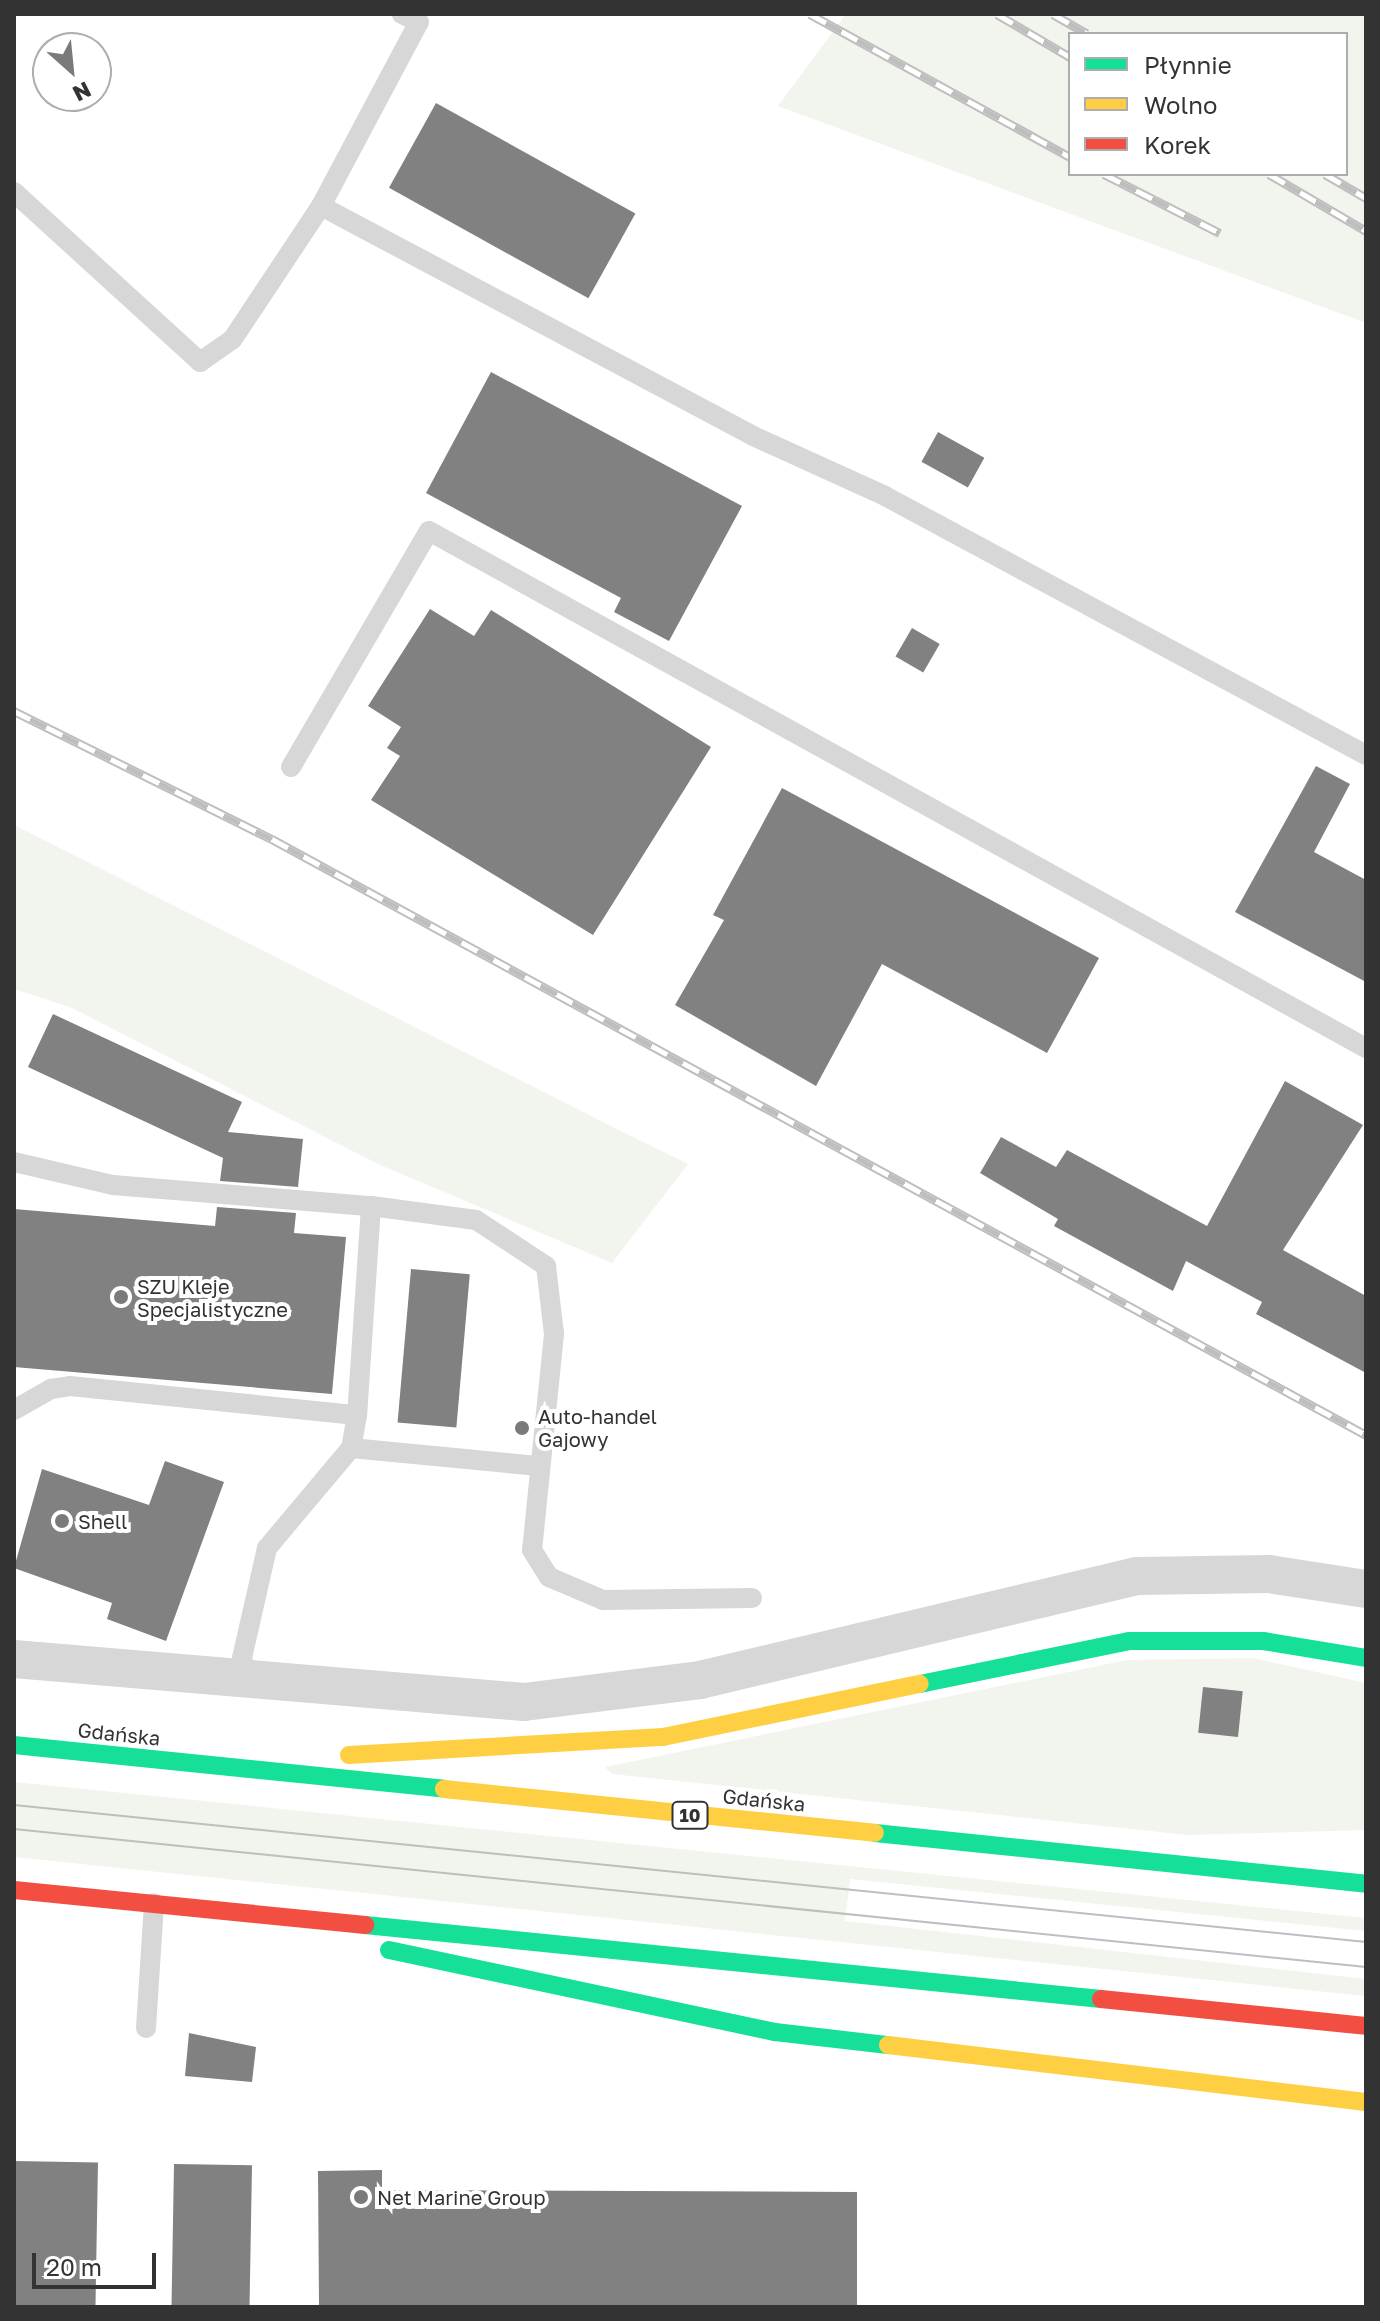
<!DOCTYPE html>
<meta charset="utf-8">
<style>
body{margin:0}
#map{position:relative;width:1380px;height:2321px;overflow:hidden;background:#fff;font-family:"Golos Text",sans-serif}
div>[style]{position:absolute}
.green>*{inset:0;background:#f1f5ed}
.building>*{inset:0;background:#818181;transform-origin:0 0}
.lane>*{height:20px;margin:-10px;padding:0 10px;transform-origin:10px;border-radius:10px;background:#d7d7d7}
.street>*{height:38px;margin:-19px;padding:0 19px;transform-origin:19px;border-radius:19px;background:#d7d7d7}
.fast>*{height:18px;margin:-9px;padding:0 9px;transform-origin:9px;border-radius:9px;background:#16e098}
.slow>*{height:18px;margin:-9px;padding:0 9px;transform-origin:9px;border-radius:9px;background:#ffcf43}
.jam>*{height:18px;margin:-9px;padding:0 9px;transform-origin:9px;border-radius:9px;background:#f24e42}
.tram>*{height:2px;margin:-1px;padding:0 1px;transform-origin:1px;border-radius:1px;background:#bebebe}
.rail>*{height:9px;margin-top:-4.5px;transform-origin:0;background:repeating-linear-gradient(90deg,#fff 0 18px,#bebebe 0 36px);box-sizing:border-box;border-block:2px solid #bebebe}
.dots>*{width:22px;height:22px;translate:-50% -50%;box-sizing:border-box;border:4px solid #fff;border-radius:50%}
span{translate:-50% -50%;white-space:nowrap;text-align:center;line-height:1.15;-webkit-text-stroke:8px #fff;paint-order:stroke}
.shield-label span{padding:2px 6px;background:#fff;border:2px solid;border-radius:6px;-webkit-text-stroke-width:0}
.shield-label{font-size:18px;color:#333;font-weight:700}
.poi-label{font-size:20px;color:#333}
.left{translate:0 -50%;text-align:left}
.street-label{font-size:20px;color:#333}
.frame{position:absolute;inset:0;border:16px solid #333;pointer-events:none}
.legend{position:absolute;left:1068px;top:32px;width:280px;height:144px;box-sizing:border-box;background:#fff;border:2px solid #adadad;margin:0;padding:10px 14px;list-style:none;font-size:24px;color:#333}
.legend li{display:flex;align-items:center;gap:16px;height:40px}
.legend b{width:40px;border:2px solid #adadad}
.north{position:absolute;left:32px;top:32px;width:80px;height:80px;box-sizing:border-box;background:#fff;border:2px solid #adadad;border-radius:50%;rotate:153deg;font-size:22px;font-weight:700;line-height:32px;text-align:center;color:#333}
.north::after{content:'';display:block;margin:auto;width:28px;height:36px;background:#7a7a7a;clip-path:polygon(50% 0,100% 100%,50% 72%,0 100%)}
.scale{position:absolute;left:32px;top:2253px;width:124px;height:36px;box-sizing:border-box;border:4px solid #333;border-top:0;padding-left:10px;font-size:24px;line-height:28px;white-space:nowrap;color:#333;-webkit-text-stroke:6px #fff;paint-order:stroke}
</style>
<div id="map">
<div class="green">
<i style="clip-path:polygon(evenodd,846px 14px,1366px 14px,1366px 323px,778px 106px,846px 14px,1070px 34px,1346px 34px,1346px 174px,1070px 174px,1070px 34px)"></i>
<i style="clip-path:polygon(14px 825px,617px 1129px,688px 1164px,612px 1263px,378px 1164px,70px 1007px,14px 989px)"></i>
<i style="clip-path:polygon(1253px 1658px,1366px 1683px,1366px 1830px,1188px 1835px,612px 1774px,605px 1767px,1127px 1660px)"></i>
<i style="clip-path:polygon(14px 1782px,1366px 1918px,1366px 1931px,850px 1879px,845px 1921px,1366px 1979px,1366px 1996px,14px 1857px)"></i>
</div>
<div class="building">
<i style="left:436px;top:103px;width:228px;height:97px;rotate:29deg"></i>
<i style="clip-path:polygon(491px 372px,742px 506px,669px 641px,614px 612px,621px 598px,426px 493px)"></i>
<i style="left:938px;top:432px;width:53px;height:34px;rotate:29deg"></i>
<i style="clip-path:polygon(430px 609px,474px 636px,491px 610px,711px 747px,593px 935px,371px 800px,400px 756px,387px 748px,401px 727px,368px 706px)"></i>
<i style="left:912px;top:628px;width:32px;height:33px;rotate:30deg"></i>
<i style="clip-path:polygon(1316px 766px,1350px 784px,1314px 852px,1366px 880px,1366px 982px,1235px 912px)"></i>
<i style="clip-path:polygon(782px 788px,1099px 958px,1047px 1053px,882px 964px,816px 1086px,675px 1005px,724px 920px,713px 915px)"></i>
<i style="clip-path:polygon(53px 1014px,242px 1102px,228px 1132px,303px 1139px,298px 1187px,220px 1181px,223px 1158px,28px 1067px)"></i>
<i style="clip-path:polygon(1285px 1081px,1363px 1125px,1283px 1250px,1366px 1296px,1366px 1373px,1256px 1314px,1262px 1302px,1186px 1261px,1173px 1291px,1054px 1226px,1058px 1219px,980px 1173px,1001px 1137px,1056px 1167px,1067px 1150px,1207px 1226px)"></i>
<i style="clip-path:polygon(217px 1207px,296px 1213px,294px 1233px,346px 1237px,332px 1394px,14px 1367px,14px 1209px,215px 1226px)"></i>
<i style="left:411px;top:1269px;width:59px;height:154px;rotate:5deg"></i>
<i style="clip-path:polygon(165px 1461px,224px 1482px,166px 1641px,107px 1619px,112px 1603px,14px 1568px,42px 1469px,149px 1505px)"></i>
<i style="left:1203px;top:1687px;width:40px;height:46px;rotate:6deg"></i>
<i style="clip-path:polygon(189px 2033px,256px 2047px,252px 2082px,185px 2076px)"></i>
<i style="left:14px;top:2161px;width:84px;height:146px;rotate:1deg"></i>
<i style="left:174px;top:2164px;width:78px;height:143px;rotate:1deg"></i>
<i style="clip-path:polygon(382px 2170px,382px 2190px,857px 2192px,857px 2307px,319px 2307px,318px 2171px)"></i>
</div>
<div class="lane">
<i style="left:14px;top:192px;width:252px;rotate:42.4deg"></i>
<i style="left:200px;top:362px;width:39px;rotate:-35deg"></i>
<i style="left:232px;top:340px;width:161px;rotate:-56.4deg"></i>
<i style="left:321px;top:206px;width:208px;rotate:-62deg"></i>
<i style="left:419px;top:22px;width:19px;rotate:-155deg"></i>
<i style="left:321px;top:206px;width:489px;rotate:28deg"></i>
<i style="left:753px;top:436px;width:145px;rotate:24.4deg"></i>
<i style="left:885px;top:496px;width:546px;rotate:28.3deg"></i>
<i style="left:291px;top:767px;width:273px;rotate:-59.7deg"></i>
<i style="left:429px;top:531px;width:1070px;rotate:28.89deg"></i>
<i style="left:14px;top:1162px;width:102px;rotate:13.1deg"></i>
<i style="left:113px;top:1185px;width:259px;rotate:4.7deg"></i>
<i style="left:371px;top:1206px;width:209px;rotate:93.8deg"></i>
<i style="left:371px;top:1206px;width:106px;rotate:7.6deg"></i>
<i style="left:476px;top:1220px;width:84px;rotate:33.3deg"></i>
<i style="left:546px;top:1266px;width:68px;rotate:83.3deg"></i>
<i style="left:554px;top:1334px;width:217px;rotate:95.8deg"></i>
<i style="left:532px;top:1550px;width:32px;rotate:58deg"></i>
<i style="left:549px;top:1577px;width:59px;rotate:23.1deg"></i>
<i style="left:603px;top:1600px;width:149px;rotate:-0.8deg"></i>
<i style="left:14px;top:1410px;width:43px;rotate:-29.6deg"></i>
<i style="left:51px;top:1389px;width:19px;rotate:-9deg"></i>
<i style="left:70px;top:1386px;width:288px;rotate:5.8deg"></i>
<i style="left:357px;top:1415px;width:34px;rotate:100deg"></i>
<i style="left:351px;top:1448px;width:131px;rotate:130deg"></i>
<i style="left:267px;top:1548px;width:113px;rotate:102.8deg"></i>
<i style="left:242px;top:1658px;width:25px;rotate:76deg"></i>
<i style="left:351px;top:1448px;width:189px;rotate:5.5deg"></i>
<i style="left:146px;top:2028px;width:125px;rotate:-86.3deg"></i>
</div>
<div class="street">
<i style="left:14px;top:1659px;width:512px;rotate:4.82deg"></i>
<i style="left:524px;top:1702px;width:177px;rotate:-7.1deg"></i>
<i style="left:700px;top:1680px;width:449px;rotate:-13.4deg"></i>
<i style="left:1137px;top:1576px;width:132px;rotate:-0.9deg"></i>
<i style="left:1269px;top:1574px;width:98px;rotate:8.8deg"></i>
</div>
<div class="fast">
<i style="left:920px;top:1684px;width:213px;rotate:-11.6deg"></i>
<i style="left:1129px;top:1641px;width:134px"></i>
<i style="left:1263px;top:1641px;width:104px;rotate:9.4deg"></i>
<i style="left:14px;top:1745px;width:432px;rotate:5.8deg"></i>
<i style="left:875px;top:1833px;width:494px;rotate:5.9deg"></i>
<i style="left:365px;top:1925px;width:740px;rotate:5.74deg"></i>
<i style="left:389px;top:1950px;width:395px;rotate:12deg"></i>
<i style="left:775px;top:2032px;width:114px;rotate:6.6deg"></i>
</div>
<div class="slow">
<i style="left:349px;top:1755px;width:315px;rotate:-3.3deg"></i>
<i style="left:663px;top:1737px;width:262px;rotate:-11.7deg"></i>
<i style="left:444px;top:1789px;width:433px;rotate:5.8deg"></i>
<i style="left:888px;top:2045px;width:481px;rotate:6.8deg"></i>
</div>
<div class="jam">
<i style="left:14px;top:1890px;width:353px;rotate:5.7deg"></i>
<i style="left:1101px;top:1999px;width:266px;rotate:5.8deg"></i>
</div>
<div class="tram">
<i style="left:14px;top:1805px;width:1359px;rotate:5.79deg"></i>
<i style="left:14px;top:1829px;width:1359px;rotate:5.83deg"></i>
</div>
<div class="rail">
<i style="left:810px;top:14px;width:297px;rotate:28.8deg"></i>
<i style="left:997px;top:14px;width:85px;rotate:30.5deg"></i>
<i style="left:1053px;top:14px;width:39px;rotate:30deg"></i>
<i style="left:1104px;top:174px;width:130px;rotate:27deg"></i>
<i style="left:1269px;top:174px;width:113px;rotate:30.4deg"></i>
<i style="left:1325px;top:174px;width:48px;rotate:30.3deg"></i>
<i style="left:14px;top:711px;width:288px;rotate:26.4deg"></i>
<i style="left:272px;top:839px;width:1246px;rotate:28.58deg"></i>
</div>
<div class="dots">
<i style="left:121px;top:1297px;background:#7a7a7a"></i>
<i style="left:522px;top:1428px;background:#7a7a7a"></i>
<i style="left:62px;top:1521px;background:#7a7a7a"></i>
<i style="left:361px;top:2197px;background:#7a7a7a"></i>
</div>
<div class="shield-label">
<span style="left:690px;top:1815px">10</span>
</div>
<div class="poi-label">
<span class="left" style="left:137px;top:1298px">SZU Kleje<br>Specjalistyczne</span>
<span class="left" style="left:538px;top:1428px">Auto-handel<br>Gajowy</span>
<span class="left" style="left:78px;top:1521px">Shell</span>
<span class="left" style="left:377px;top:2197px">Net Marine Group</span>
</div>
<div class="street-label">
<span style="left:119px;top:1734px;rotate:6deg">Gdańska</span>
<span style="left:764px;top:1800px;rotate:6deg">Gdańska</span>
</div>
<div class="frame"></div>
<ul class="legend">
<li><b style="height:10px;background:#16e098"></b>Płynnie</li>
<li><b style="height:10px;background:#ffcf43"></b>Wolno</li>
<li><b style="height:10px;background:#f24e42"></b>Korek</li>
</ul>
<div class="north">N</div>
<div class="scale">20 m</div>
</div>
